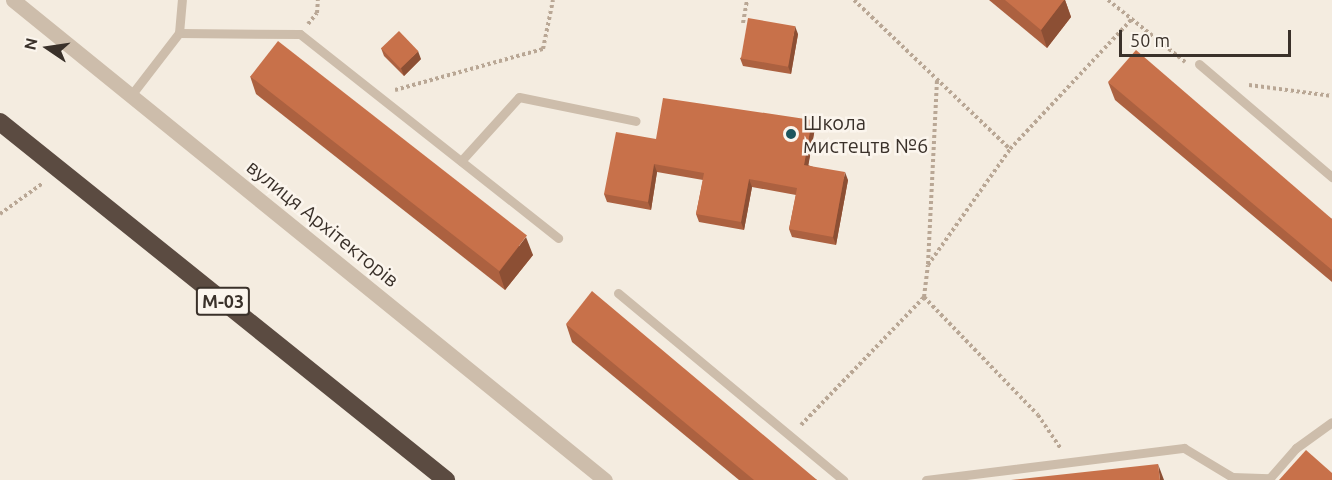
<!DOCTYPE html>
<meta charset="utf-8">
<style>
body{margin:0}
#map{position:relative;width:1332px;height:480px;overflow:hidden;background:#f4ece0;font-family:Ubuntu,sans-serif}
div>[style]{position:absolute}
.path>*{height:4px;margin-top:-2px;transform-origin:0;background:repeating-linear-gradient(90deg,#b9a795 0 3px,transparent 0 6px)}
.lane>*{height:9px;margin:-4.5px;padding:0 4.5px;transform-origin:4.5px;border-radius:4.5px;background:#cdbdab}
.street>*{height:15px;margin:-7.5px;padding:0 7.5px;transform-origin:7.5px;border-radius:7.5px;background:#cdbdab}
.highway>*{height:18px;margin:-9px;padding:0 9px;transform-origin:9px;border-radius:9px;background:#5b4b41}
.wall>*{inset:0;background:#ac6140}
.shaded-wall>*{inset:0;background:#8c4f34}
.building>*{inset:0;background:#c8714a;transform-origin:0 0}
.dots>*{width:16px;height:16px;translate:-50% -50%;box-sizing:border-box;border:3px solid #fbf5ed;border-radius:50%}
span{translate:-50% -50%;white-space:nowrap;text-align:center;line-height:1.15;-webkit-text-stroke:5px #fbf5ed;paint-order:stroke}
.shield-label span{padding:2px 4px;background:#fbf5ed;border:2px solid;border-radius:4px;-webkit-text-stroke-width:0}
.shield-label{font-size:18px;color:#3a312a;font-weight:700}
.poi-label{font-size:20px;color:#3a312a}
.left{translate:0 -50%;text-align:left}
.street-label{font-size:20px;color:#3a312a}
.north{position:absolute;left:18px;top:18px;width:60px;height:60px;-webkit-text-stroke:4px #fbf5ed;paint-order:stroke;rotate:283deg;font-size:16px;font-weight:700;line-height:24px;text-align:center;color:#3a312a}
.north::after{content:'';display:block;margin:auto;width:21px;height:27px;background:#3a312a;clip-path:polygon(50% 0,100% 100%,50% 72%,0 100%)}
.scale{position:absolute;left:1119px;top:30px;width:172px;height:27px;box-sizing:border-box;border:3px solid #3a312a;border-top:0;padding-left:8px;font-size:18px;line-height:21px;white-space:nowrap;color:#3a312a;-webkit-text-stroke:4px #fbf5ed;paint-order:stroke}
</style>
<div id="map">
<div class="path">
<i style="left:854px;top:0;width:216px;rotate:43.7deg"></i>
<i style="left:1108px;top:0;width:99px;rotate:38.8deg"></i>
<i style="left:743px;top:23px;width:23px;rotate:-80deg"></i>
<i style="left:308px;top:24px;width:14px;rotate:-51deg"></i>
<i style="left:317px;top:13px;width:13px;rotate:-86deg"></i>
<i style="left:1249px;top:85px;width:84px;rotate:7.5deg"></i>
<i style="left:395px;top:90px;width:154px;rotate:-15.5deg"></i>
<i style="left:543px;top:49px;width:50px;rotate:-78.5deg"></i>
<i style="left:0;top:214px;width:53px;rotate:-35.8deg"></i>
<i style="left:928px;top:264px;width:184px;rotate:-87.2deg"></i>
<i style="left:924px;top:297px;width:164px;rotate:46deg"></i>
<i style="left:1038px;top:415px;width:41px;rotate:55.9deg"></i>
<i style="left:801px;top:425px;width:178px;rotate:-46.1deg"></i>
<i style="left:924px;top:297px;width:32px;rotate:-83deg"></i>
<i style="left:928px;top:265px;width:142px;rotate:-54.7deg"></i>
<i style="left:1010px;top:149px;width:178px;rotate:-46.8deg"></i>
</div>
<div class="lane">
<i style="left:179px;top:33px;width:121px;rotate:0.5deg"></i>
<i style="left:300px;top:34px;width:329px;rotate:38.3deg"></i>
<i style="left:1199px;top:64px;width:175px;rotate:40.4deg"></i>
<i style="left:132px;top:94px;width:77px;rotate:-52.4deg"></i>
<i style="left:179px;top:33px;width:33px;rotate:-85deg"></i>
<i style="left:461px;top:161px;width:86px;rotate:-47.8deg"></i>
<i style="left:519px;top:97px;width:119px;rotate:11.6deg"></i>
<i style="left:618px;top:293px;width:293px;rotate:39.7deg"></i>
<i style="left:926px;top:480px;width:260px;rotate:-7.1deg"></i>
<i style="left:1184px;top:448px;width:56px;rotate:31.1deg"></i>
<i style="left:1232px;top:477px;width:37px;rotate:2deg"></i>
<i style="left:1268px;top:480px;width:43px;rotate:-48.8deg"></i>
<i style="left:1296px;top:448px;width:44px;rotate:-35.8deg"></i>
</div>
<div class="street">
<i style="left:13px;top:0;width:762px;rotate:39.04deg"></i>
</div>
<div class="highway">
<i style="left:0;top:122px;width:572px;rotate:38.75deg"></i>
</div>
<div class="wall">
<i style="clip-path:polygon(989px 0,1065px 0,1071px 17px,1047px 48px)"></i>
<i style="clip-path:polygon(798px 34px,791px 74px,743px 66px,740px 58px)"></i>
<i style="clip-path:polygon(381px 48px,421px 59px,404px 76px,384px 56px)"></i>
<i style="clip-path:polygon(250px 76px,533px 255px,505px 290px,256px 94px)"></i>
<i style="clip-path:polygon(1108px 82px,1332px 219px,1332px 282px,1115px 100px)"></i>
<i style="clip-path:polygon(815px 128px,808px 165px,848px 180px,836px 245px,792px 237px,789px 229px,796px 195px,752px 187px,744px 230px,699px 222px,696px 214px,703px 180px,657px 172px,651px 210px,607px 202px,604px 194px,656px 139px)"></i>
<i style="clip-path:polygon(566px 324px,817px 480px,739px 480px,572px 342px)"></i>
</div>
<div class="shaded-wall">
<i style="clip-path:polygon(1064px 0,1065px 0,1071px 17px,1047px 48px,1041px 30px)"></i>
<i style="clip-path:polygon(795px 26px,798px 34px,791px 74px,788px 66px)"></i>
<i style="clip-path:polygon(418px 51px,421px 59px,404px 76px,401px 68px)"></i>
<i style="clip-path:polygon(812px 120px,815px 128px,807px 173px,804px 165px)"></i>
<i style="clip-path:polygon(654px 164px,657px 172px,651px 210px,648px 202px)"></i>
<i style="clip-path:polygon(845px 172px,848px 180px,836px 245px,833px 237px)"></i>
<i style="clip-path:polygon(749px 179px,752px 187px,744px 230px,741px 222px)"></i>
<i style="clip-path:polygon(526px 237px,533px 255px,505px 290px,499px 272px)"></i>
<i style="clip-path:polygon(1158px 464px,1164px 480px,1160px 480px)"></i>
</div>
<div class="building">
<i style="clip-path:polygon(1005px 0,1064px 0,1041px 30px)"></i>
<i style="left:748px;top:18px;width:48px;height:41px;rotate:10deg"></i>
<i style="left:399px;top:31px;width:28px;height:25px;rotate:46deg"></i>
<i style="left:278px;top:41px;width:316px;height:45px;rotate:38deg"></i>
<i style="clip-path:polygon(1136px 50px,1332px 219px,1332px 270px,1108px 82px)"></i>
<i style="clip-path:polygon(663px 98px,812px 120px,804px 165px,845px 172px,833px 237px,789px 229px,797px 188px,749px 179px,741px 222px,696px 214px,704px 173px,654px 164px,648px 202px,604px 194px,616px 132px,656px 139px)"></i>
<i style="clip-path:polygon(592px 291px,817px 480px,754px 480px,566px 324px)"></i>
<i style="clip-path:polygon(1306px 450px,1332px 473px,1332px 480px,1279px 480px)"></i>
<i style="clip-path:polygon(1158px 464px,1160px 480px,1011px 480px)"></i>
</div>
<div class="dots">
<i style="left:791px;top:134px;background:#1e555d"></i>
</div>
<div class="shield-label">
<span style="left:223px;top:301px">М-03</span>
</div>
<div class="poi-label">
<span class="left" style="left:803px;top:134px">Школа<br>мистецтв №6</span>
</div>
<div class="street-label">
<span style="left:323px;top:223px;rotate:39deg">вулиця Архітекторів</span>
</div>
<div class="north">N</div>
<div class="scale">50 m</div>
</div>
